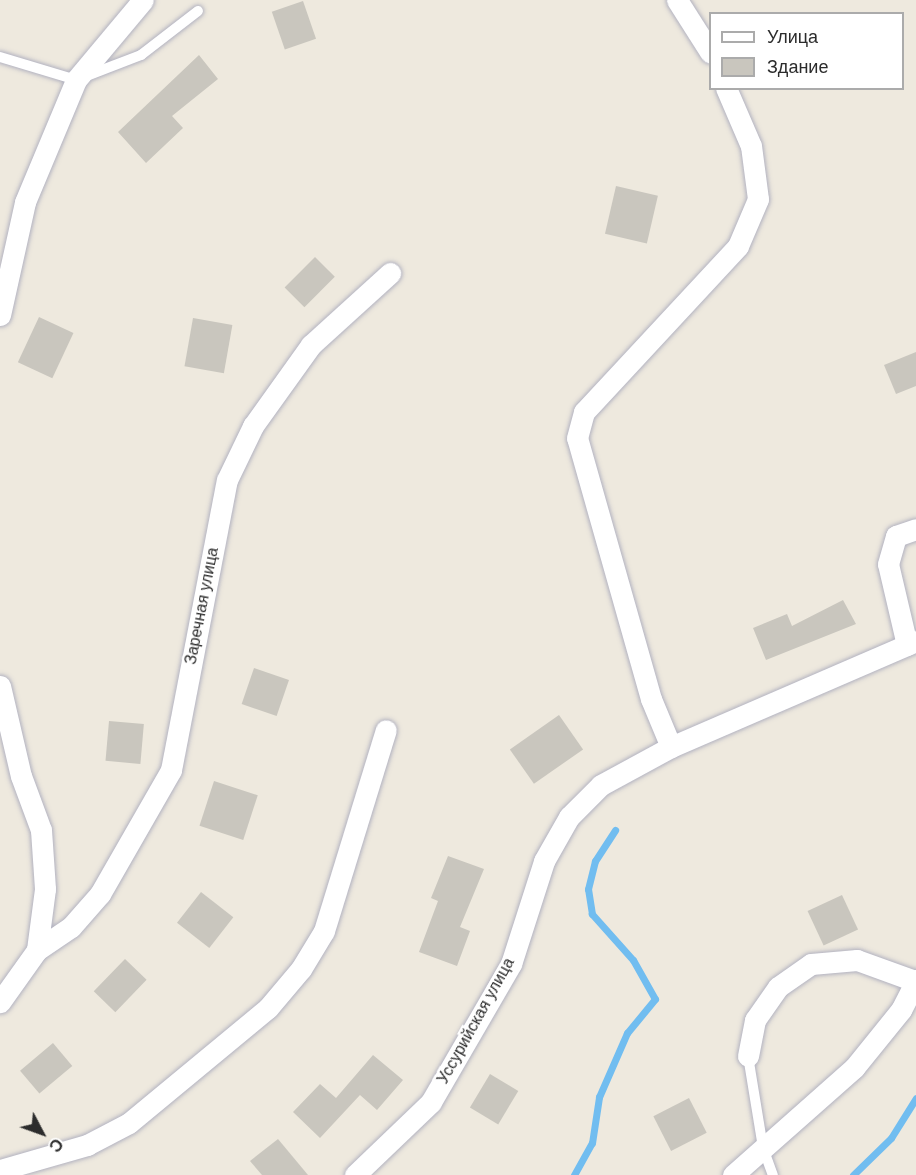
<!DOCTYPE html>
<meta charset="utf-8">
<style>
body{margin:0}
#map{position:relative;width:916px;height:1175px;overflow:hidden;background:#eee9de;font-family:Helvetica,sans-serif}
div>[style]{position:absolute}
.stream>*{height:7px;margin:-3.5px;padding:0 3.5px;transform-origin:3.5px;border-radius:3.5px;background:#71bdf0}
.building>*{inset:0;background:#c9c6be;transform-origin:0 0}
.roads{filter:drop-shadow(0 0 2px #b2b2c0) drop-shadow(0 0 2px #b2b2c0)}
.service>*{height:10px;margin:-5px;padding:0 5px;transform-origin:5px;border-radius:5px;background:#fff}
.minor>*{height:21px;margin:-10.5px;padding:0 10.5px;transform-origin:10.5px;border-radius:10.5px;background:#fff}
span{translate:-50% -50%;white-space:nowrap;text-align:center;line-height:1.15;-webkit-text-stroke:5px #fff;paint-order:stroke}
.street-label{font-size:16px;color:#2c2c2c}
.legend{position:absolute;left:709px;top:12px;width:195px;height:78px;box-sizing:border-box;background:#fff;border:2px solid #ababab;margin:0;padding:8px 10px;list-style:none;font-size:18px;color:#2c2c2c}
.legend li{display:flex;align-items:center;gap:12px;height:30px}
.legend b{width:30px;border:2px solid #ababab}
.north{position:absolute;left:12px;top:1103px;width:60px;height:60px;-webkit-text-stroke:4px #fff;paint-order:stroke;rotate:131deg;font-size:16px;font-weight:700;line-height:24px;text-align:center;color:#2c2c2c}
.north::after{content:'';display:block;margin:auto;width:21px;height:27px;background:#2c2c2c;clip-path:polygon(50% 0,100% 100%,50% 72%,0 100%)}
</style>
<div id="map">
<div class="stream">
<i style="left:574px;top:1175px;width:37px;rotate:-61deg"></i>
<i style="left:592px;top:1143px;width:47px;rotate:-81.3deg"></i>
<i style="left:599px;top:1097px;width:70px;rotate:-66.4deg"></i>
<i style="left:627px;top:1033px;width:44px;rotate:-50.5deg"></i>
<i style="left:655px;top:999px;width:45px;rotate:-119.4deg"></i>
<i style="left:633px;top:960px;width:62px;rotate:-131.7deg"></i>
<i style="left:592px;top:914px;width:25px;rotate:-99deg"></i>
<i style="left:588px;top:889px;width:29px;rotate:-76deg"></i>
<i style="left:595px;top:861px;width:37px;rotate:-57deg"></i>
<i style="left:853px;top:1175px;width:53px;rotate:-44.2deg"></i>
<i style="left:891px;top:1138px;width:47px;rotate:-58deg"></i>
</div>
<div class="building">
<i style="left:303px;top:1px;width:40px;height:33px;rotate:71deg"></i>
<i style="clip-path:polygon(199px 55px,218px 79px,172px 116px,183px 128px,146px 163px,118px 132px)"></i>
<i style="left:616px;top:186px;width:43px;height:49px;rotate:13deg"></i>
<i style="left:315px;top:257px;width:28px;height:43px;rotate:45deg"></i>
<i style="left:39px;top:317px;width:38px;height:50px;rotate:25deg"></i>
<i style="left:193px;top:318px;width:40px;height:49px;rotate:10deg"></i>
<i style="clip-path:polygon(916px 352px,916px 386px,896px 394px,884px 365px)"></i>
<i style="clip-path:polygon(843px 600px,856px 624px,766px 660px,753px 628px,787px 614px,792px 626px)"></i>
<i style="left:254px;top:668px;width:37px;height:38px;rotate:19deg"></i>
<i style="left:559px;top:715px;width:42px;height:60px;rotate:55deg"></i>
<i style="left:109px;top:721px;width:35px;height:40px;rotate:5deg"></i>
<i style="left:214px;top:781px;width:46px;height:47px;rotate:18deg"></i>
<i style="clip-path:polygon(448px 856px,484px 869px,460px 927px,470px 931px,457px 966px,419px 952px,438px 901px,431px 898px)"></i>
<i style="left:201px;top:892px;width:41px;height:39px;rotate:38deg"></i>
<i style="left:842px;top:895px;width:38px;height:38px;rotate:65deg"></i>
<i style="left:125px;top:959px;width:30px;height:45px;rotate:44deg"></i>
<i style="left:53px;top:1043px;width:30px;height:43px;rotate:50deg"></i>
<i style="clip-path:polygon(373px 1055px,403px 1080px,377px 1110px,360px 1095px,320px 1138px,293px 1112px,320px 1084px,336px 1098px)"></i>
<i style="left:490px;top:1074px;width:33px;height:39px;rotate:31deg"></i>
<i style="left:689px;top:1098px;width:39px;height:40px;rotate:63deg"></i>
<i style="clip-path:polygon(278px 1139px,308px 1175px,262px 1175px,250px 1161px)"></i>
</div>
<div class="roads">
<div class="service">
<i style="left:0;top:57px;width:79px;rotate:16.8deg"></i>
<i style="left:76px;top:80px;width:70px;rotate:-21deg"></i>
<i style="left:141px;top:55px;width:72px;rotate:-37.7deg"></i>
<i style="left:748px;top:1056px;width:93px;rotate:80.7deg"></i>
<i style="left:763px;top:1148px;width:29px;rotate:70deg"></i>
</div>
<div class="minor">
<i style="left:677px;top:0;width:62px;rotate:57.6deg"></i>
<i style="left:0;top:315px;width:116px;rotate:-77.5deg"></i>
<i style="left:25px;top:202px;width:132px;rotate:-67.3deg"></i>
<i style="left:76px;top:80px;width:104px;rotate:-50.1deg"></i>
<i style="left:907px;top:645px;width:83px;rotate:-103.2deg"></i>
<i style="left:888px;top:564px;width:29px;rotate:-74deg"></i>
<i style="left:896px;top:536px;width:21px;rotate:-19deg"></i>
<i style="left:0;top:686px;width:92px;rotate:76.9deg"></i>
<i style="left:21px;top:776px;width:58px;rotate:69.7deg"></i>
<i style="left:41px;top:830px;width:59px;rotate:86.1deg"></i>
<i style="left:45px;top:889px;width:62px;rotate:97.5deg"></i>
<i style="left:37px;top:950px;width:64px;rotate:125.4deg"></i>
<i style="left:671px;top:747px;width:52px;rotate:-112.6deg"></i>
<i style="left:651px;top:699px;width:271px;rotate:-105.8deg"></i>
<i style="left:577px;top:438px;width:27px;rotate:-75deg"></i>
<i style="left:584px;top:412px;width:226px;rotate:-47.1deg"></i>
<i style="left:738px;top:246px;width:51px;rotate:-66.9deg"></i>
<i style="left:758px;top:199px;width:53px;rotate:-97.5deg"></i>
<i style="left:751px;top:146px;width:63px;rotate:-113.3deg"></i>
<i style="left:37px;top:950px;width:41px;rotate:-34.1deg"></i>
<i style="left:71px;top:927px;width:44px;rotate:-48.7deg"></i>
<i style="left:100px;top:894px;width:143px;rotate:-60.2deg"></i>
<i style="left:171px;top:770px;width:295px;rotate:-79.1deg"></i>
<i style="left:227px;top:480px;width:60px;rotate:-64.3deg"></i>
<i style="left:253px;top:426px;width:100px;rotate:-54.4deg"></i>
<i style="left:311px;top:345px;width:107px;rotate:-42.3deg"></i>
<i style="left:748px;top:1056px;width:37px;rotate:-79deg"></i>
<i style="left:755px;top:1020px;width:40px;rotate:-55.1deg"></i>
<i style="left:778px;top:987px;width:40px;rotate:-34.9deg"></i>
<i style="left:811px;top:964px;width:46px;rotate:-5deg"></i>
<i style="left:857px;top:960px;width:62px;rotate:19.9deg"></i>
<i style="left:0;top:1170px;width:91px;rotate:-16deg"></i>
<i style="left:87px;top:1145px;width:47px;rotate:-27.6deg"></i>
<i style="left:129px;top:1123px;width:180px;rotate:-39.6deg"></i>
<i style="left:268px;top:1008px;width:51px;rotate:-49.8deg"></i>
<i style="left:301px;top:969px;width:44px;rotate:-58.8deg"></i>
<i style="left:324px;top:931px;width:210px;rotate:-72.9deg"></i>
<i style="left:355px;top:1175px;width:105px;rotate:-43.8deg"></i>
<i style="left:431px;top:1102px;width:160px;rotate:-59.9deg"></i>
<i style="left:511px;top:964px;width:108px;rotate:-72.2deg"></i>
<i style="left:544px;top:861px;width:51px;rotate:-60.4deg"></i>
<i style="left:569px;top:817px;width:45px;rotate:-45deg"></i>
<i style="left:601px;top:785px;width:80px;rotate:-28.5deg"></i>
<i style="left:671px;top:747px;width:267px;rotate:-23.4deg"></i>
<i style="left:733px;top:1175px;width:162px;rotate:-41.5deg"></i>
<i style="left:854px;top:1068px;width:75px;rotate:-51deg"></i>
<i style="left:901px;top:1010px;width:34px;rotate:-63deg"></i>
</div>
</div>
<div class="street-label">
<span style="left:202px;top:606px;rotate:-79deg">Заречная улица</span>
<span style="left:476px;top:1021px;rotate:-61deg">Уссурийская улица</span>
</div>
<ul class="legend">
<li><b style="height:8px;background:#fff"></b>Улица</li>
<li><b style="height:16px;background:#c9c6be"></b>Здание</li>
</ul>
<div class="north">С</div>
</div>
